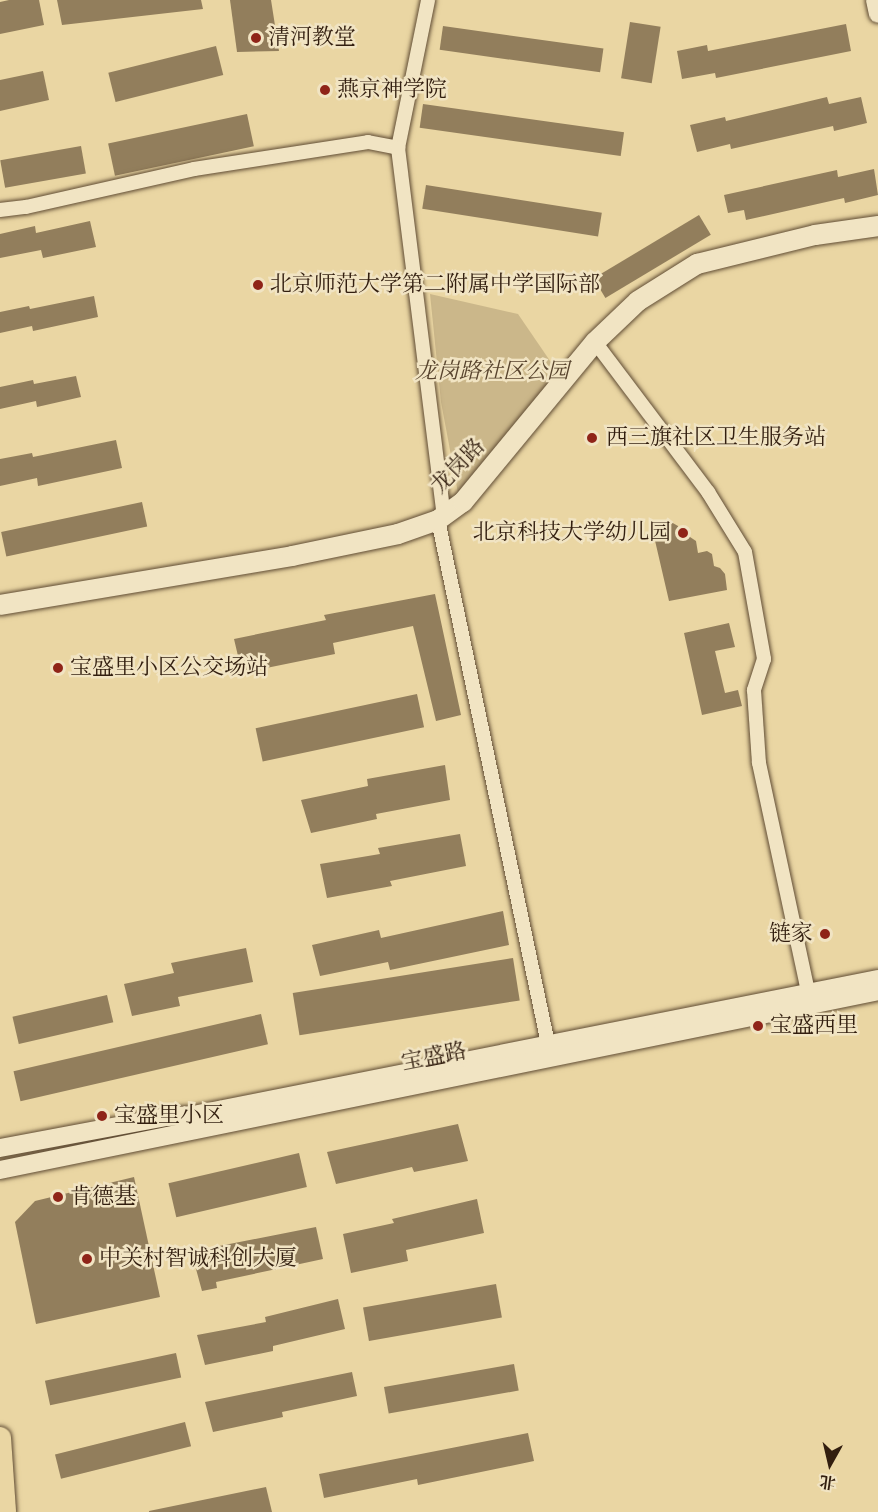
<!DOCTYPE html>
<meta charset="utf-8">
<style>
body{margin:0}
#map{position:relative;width:878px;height:1512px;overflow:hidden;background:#ead6a3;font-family:"IM FELL DW Pica","Noto Serif SC",serif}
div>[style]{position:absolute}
.green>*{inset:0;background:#cbb78a}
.building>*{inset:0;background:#927e5c;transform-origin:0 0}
.roads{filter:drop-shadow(0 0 2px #604c34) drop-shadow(0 0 2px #604c34)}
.minor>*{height:14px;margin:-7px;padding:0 7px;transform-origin:7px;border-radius:7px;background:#f1e4c3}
.tertiary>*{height:18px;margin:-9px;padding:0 9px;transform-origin:9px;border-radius:9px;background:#f1e4c3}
.secondary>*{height:20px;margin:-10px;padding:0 10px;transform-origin:10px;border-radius:10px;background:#f1e4c3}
.primary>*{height:22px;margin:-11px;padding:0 11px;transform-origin:11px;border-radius:11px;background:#ead6a3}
.dots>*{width:16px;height:16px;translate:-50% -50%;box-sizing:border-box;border:3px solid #f1e4c3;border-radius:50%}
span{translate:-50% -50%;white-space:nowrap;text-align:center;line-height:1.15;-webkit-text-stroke:5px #f1e4c3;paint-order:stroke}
.poi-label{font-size:22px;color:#321e0f}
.left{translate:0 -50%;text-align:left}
.right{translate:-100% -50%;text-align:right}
.park-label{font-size:22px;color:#58442e;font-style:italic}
.street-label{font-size:22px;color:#321e0f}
.north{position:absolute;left:800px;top:1434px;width:60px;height:60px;-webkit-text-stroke:4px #f1e4c3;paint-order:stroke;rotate:188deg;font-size:16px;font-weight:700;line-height:24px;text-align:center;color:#321e0f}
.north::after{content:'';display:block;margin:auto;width:21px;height:27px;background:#321e0f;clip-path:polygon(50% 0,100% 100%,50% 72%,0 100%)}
</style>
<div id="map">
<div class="green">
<i style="clip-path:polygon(430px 294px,518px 314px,559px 374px,511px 436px,458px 493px,441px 402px)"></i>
</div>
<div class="building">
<i style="clip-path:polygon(9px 0,39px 0,44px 25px,0 34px,0 2px)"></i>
<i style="clip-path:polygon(57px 0,201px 0,203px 9px,62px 25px)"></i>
<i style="clip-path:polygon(230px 0,271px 0,279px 51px,237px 52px)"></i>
<i style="left:630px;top:22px;width:31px;height:57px;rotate:9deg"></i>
<i style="clip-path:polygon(846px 24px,851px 51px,716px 78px,715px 73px,682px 79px,677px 51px,707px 45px,708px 51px)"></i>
<i style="left:443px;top:26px;width:162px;height:24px;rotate:8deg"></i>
<i style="left:216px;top:46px;width:30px;height:111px;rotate:76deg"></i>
<i style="clip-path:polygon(43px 71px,49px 100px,0 111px,0 80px)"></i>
<i style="clip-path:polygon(827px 97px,829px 104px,861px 97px,867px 123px,834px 131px,833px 126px,731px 149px,730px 144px,697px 152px,690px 125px,725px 117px,726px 121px)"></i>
<i style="left:423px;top:104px;width:203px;height:24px;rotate:8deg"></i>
<i style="left:247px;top:114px;width:33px;height:142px;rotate:78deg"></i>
<i style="left:81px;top:146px;width:28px;height:82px;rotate:80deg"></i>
<i style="clip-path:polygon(874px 169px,878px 195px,845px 203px,844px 198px,746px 220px,744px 210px,728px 213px,724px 195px,837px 170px,838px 177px)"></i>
<i style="left:426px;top:185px;width:178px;height:24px;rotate:9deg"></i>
<i style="left:699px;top:215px;width:23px;height:123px;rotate:59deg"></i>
<i style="clip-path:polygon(90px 221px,96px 247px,43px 258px,41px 250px,0 258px,0 234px,35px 226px,36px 233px)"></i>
<i style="clip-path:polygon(94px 296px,98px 317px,33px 331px,32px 326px,0 333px,0 312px,29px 306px,30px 309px)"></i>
<i style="clip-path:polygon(76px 376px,81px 397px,37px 407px,36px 401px,0 409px,0 387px,33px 380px,34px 384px)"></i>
<i style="clip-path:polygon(116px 440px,122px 468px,38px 486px,37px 478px,0 486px,0 459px,32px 453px,33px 457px)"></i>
<i style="left:142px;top:502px;width:25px;height:144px;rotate:78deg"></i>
<i style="clip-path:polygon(671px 522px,678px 526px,680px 538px,690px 537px,696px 541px,698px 553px,707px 551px,712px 554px,714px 566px,720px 568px,725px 574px,727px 590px,669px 601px,653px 532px,661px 530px,660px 523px)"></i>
<i style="clip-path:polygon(435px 594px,461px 715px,436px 721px,413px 626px,333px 643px,335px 654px,242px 673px,234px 639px,326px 620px,324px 615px)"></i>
<i style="clip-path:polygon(729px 623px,735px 647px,715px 651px,725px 693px,738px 690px,742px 706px,702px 715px,684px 633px)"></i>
<i style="left:417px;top:694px;width:34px;height:165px;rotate:78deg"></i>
<i style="clip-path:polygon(445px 765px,450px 800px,376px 814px,377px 819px,311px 833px,301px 800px,368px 786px,367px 779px)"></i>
<i style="clip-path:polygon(460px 834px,466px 866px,390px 881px,392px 886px,327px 898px,320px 864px,380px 854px,378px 848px)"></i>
<i style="clip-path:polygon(503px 911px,509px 945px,390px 970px,388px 962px,320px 976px,312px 945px,379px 930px,381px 938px)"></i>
<i style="clip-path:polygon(246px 948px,253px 982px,178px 997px,180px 1006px,132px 1016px,124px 984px,174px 973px,171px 963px)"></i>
<i style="left:513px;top:958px;width:43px;height:223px;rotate:81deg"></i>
<i style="left:107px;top:995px;width:28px;height:97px;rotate:77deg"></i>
<i style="left:261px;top:1014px;width:31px;height:254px;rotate:77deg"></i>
<i style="clip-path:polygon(458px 1124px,468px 1161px,414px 1172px,412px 1167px,336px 1184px,327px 1152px)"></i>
<i style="left:299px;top:1153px;width:35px;height:134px;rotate:77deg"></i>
<i style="clip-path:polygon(134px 1177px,160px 1297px,36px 1324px,15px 1222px,35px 1201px)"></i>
<i style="clip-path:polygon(477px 1199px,484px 1233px,406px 1250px,408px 1261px,351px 1273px,343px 1234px,394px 1223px,392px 1219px)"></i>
<i style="clip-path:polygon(316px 1227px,323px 1259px,216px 1282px,217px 1288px,202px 1291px,193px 1258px,205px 1255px,204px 1249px)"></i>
<i style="left:496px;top:1284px;width:34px;height:135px;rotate:80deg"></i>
<i style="clip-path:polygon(338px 1299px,345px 1329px,273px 1346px,273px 1351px,205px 1365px,197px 1335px,266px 1322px,265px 1317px)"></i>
<i style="left:176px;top:1353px;width:25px;height:134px;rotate:78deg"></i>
<i style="left:514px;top:1364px;width:27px;height:132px;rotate:80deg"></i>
<i style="clip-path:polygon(352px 1372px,357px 1396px,282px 1412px,283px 1417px,213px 1432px,205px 1402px)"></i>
<i style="left:185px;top:1422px;width:25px;height:134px;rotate:76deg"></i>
<i style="clip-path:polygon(528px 1433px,534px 1461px,418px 1485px,417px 1479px,324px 1498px,319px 1474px)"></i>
<i style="clip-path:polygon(266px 1487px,272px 1512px,149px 1512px,149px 1511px)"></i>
</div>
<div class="roads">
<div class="minor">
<i style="left:398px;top:148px;width:151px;rotate:-78.5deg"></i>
<i style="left:0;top:210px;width:26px;rotate:-7deg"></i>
<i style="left:26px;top:207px;width:172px;rotate:-12.7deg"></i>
<i style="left:194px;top:169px;width:176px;rotate:-8.8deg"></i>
<i style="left:368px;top:142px;width:31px;rotate:11deg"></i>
<i style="left:398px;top:148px;width:371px;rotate:82.9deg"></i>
<i style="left:595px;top:342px;width:188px;rotate:53deg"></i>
<i style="left:708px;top:492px;width:70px;rotate:58.3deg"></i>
<i style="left:745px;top:552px;width:109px;rotate:79.9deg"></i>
<i style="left:764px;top:659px;width:33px;rotate:108deg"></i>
<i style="left:754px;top:690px;width:73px;rotate:86.1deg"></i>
<i style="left:759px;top:763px;width:234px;rotate:77.9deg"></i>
<i style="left:438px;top:520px;width:535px;rotate:78.14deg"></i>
</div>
<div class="tertiary">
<i style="left:875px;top:0;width:14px;rotate:78deg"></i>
<i style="left:0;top:1148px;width:168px;rotate:-10.6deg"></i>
<i style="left:165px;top:1117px;width:28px;rotate:-4deg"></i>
<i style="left:193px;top:1115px;width:698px;rotate:-11.23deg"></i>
<i style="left:0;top:1170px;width:896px;rotate:-11.52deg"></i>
</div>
<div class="secondary">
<i style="left:0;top:605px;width:296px;rotate:-9.5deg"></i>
<i style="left:292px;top:556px;width:108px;rotate:-11.7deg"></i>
<i style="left:398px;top:534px;width:42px;rotate:-19.3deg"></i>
<i style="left:438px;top:520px;width:31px;rotate:-36deg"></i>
<i style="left:463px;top:502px;width:207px;rotate:-50.5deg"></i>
<i style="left:595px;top:342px;width:59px;rotate:-43.6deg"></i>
<i style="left:638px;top:301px;width:70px;rotate:-32.1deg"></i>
<i style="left:697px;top:264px;width:122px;rotate:-13.8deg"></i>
<i style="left:815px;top:235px;width:64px;rotate:-8.1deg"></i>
</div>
<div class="primary">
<i style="left:0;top:1438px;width:74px;rotate:86.1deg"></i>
</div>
</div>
<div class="dots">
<i style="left:256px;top:38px;background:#8f2418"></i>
<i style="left:325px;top:90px;background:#8f2418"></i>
<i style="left:258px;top:285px;background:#8f2418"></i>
<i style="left:592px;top:438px;background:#8f2418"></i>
<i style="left:683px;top:533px;background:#8f2418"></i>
<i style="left:58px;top:668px;background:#8f2418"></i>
<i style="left:825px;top:934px;background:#8f2418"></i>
<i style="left:758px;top:1026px;background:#8f2418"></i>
<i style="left:102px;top:1116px;background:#8f2418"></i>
<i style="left:58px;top:1197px;background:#8f2418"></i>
<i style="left:87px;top:1259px;background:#8f2418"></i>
</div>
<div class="poi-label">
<span class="left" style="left:268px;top:38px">清河教堂</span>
<span class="left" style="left:337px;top:90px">燕京神学院</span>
<span class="left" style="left:270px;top:285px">北京师范大学第二附属中学国际部</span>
<span class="left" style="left:606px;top:438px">西三旗社区卫生服务站</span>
<span class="right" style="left:671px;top:533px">北京科技大学幼儿园</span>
<span class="left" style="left:70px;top:668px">宝盛里小区公交场站</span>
<span class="right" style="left:813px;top:934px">链家</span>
<span class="left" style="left:770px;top:1026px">宝盛西里</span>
<span class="left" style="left:114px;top:1116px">宝盛里小区</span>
<span class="left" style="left:70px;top:1197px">肯德基</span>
<span class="left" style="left:99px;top:1259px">中关村智诚科创大厦</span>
</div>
<div class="park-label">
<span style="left:492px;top:372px">龙岗路社区公园</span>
</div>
<div class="street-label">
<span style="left:458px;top:466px;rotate:-46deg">龙岗路</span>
<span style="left:434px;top:1057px;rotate:-11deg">宝盛路</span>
</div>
<div class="north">北</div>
</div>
